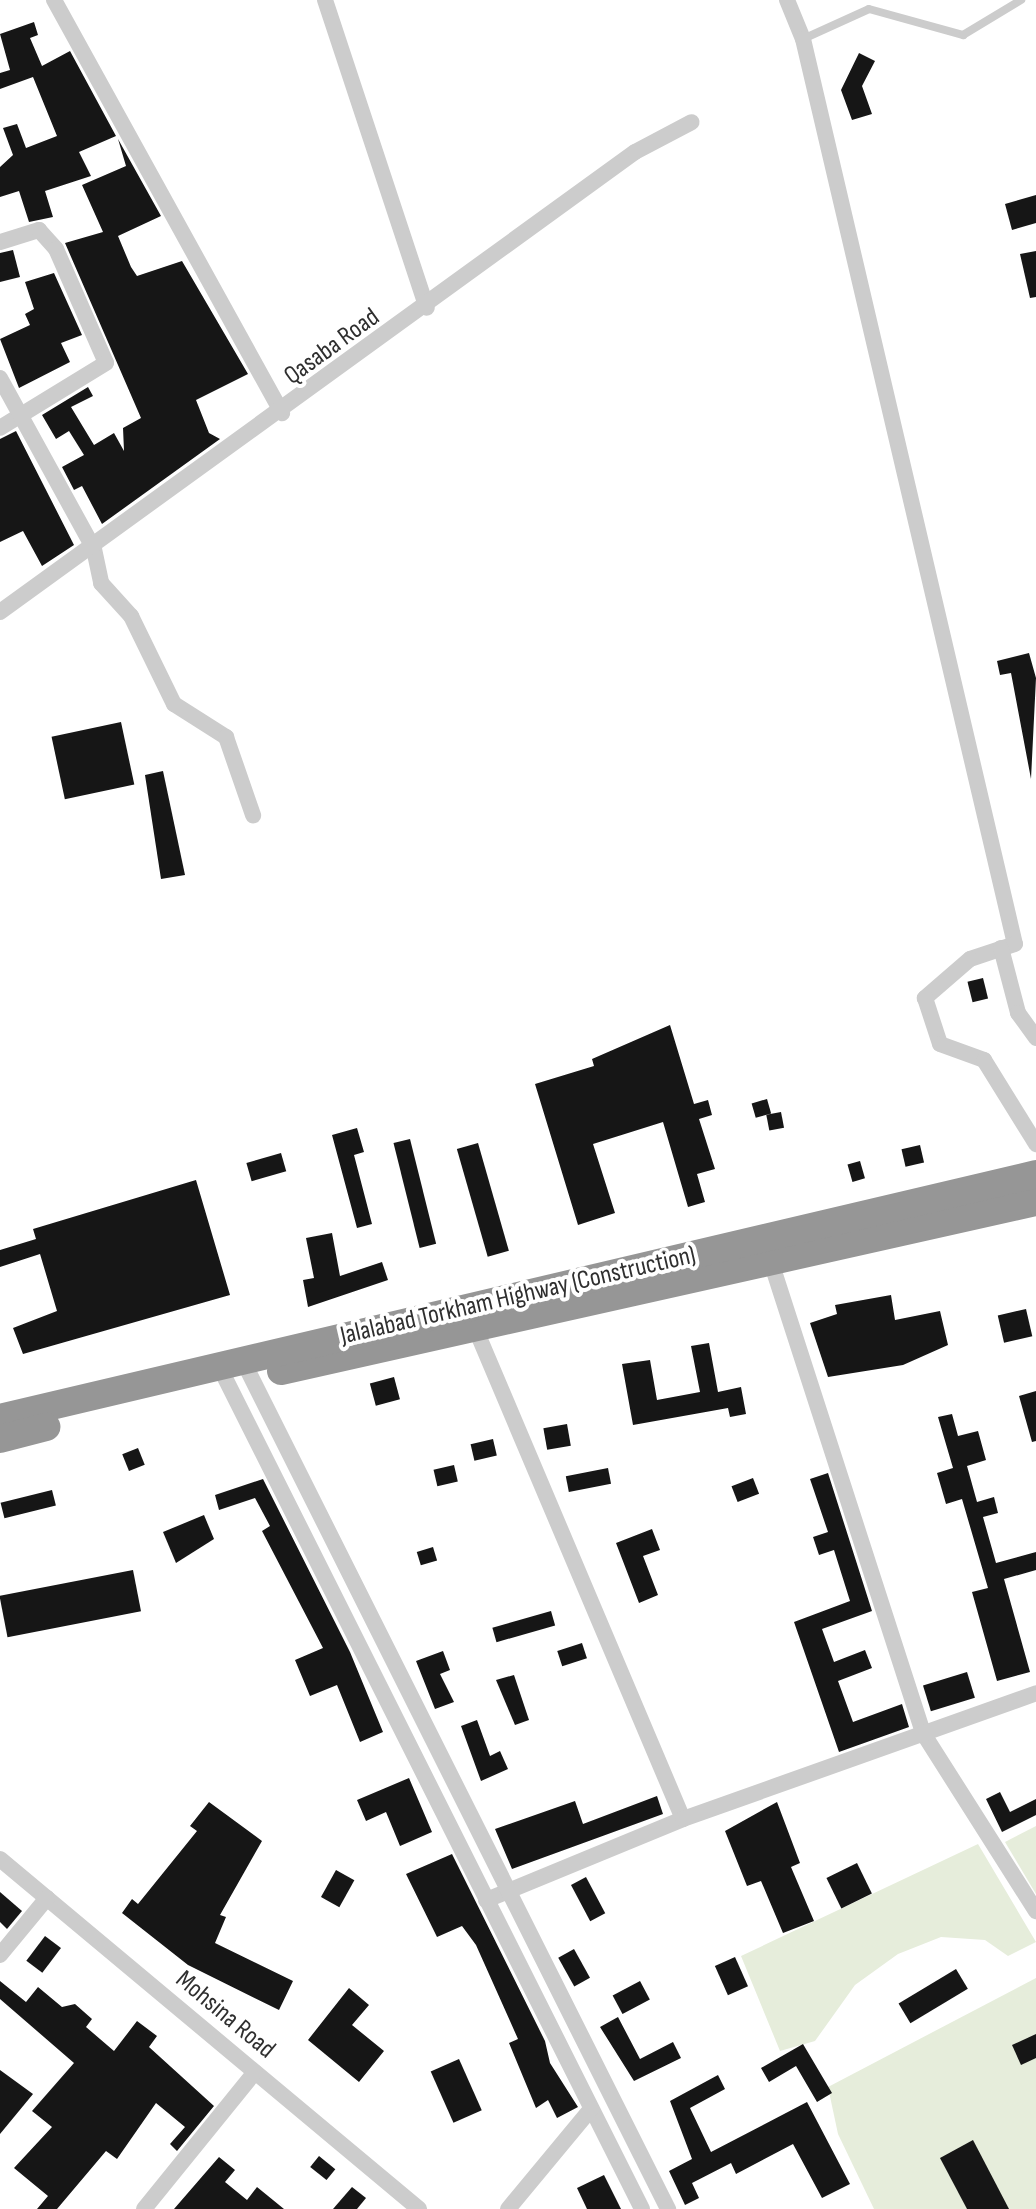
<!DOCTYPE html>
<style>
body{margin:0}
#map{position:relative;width:1036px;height:2209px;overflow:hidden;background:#fff;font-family:"Sofia Sans Condensed",sans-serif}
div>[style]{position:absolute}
.green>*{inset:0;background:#e6eddb}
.building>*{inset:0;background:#161616;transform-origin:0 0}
.lane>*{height:8px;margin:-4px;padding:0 4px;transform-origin:4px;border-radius:4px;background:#ccc}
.street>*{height:16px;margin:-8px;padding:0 8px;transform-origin:8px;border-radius:8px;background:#ccc}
.highway>*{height:28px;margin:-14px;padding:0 14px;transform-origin:14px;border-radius:14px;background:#969696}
span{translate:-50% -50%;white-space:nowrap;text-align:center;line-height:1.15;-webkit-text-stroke:8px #fff;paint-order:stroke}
.street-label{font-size:26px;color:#2f2f2f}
</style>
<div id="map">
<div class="green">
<i style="clip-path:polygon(1036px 1826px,1036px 1894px,1005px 1842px)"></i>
<i style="clip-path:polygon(978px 1844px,1036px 1942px,1008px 1956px,985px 1940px,941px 1937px,898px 1954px,855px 1985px,815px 2041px,780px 2051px,741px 1956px)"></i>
<i style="clip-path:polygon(1036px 1978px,1036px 2209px,874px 2209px,838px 2134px,828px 2087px)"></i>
</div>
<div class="building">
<i style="clip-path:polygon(34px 22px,38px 35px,30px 38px,42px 66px,70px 51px,116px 136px,79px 152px,91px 176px,45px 191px,53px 217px,29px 222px,19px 191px,0 197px,0 167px,13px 155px,3px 128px,17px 124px,26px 148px,57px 136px,33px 77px,0 89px,0 73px,10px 70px,0 34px)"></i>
<i style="clip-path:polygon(859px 53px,875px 61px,862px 86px,872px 114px,852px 120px,841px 90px)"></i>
<i style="clip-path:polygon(118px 139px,161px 216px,118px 236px,131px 267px,137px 276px,182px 261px,248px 374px,196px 400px,209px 433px,220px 439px,102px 524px,82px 486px,74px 490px,62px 467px,84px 455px,69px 431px,56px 439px,42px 415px,88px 387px,93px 396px,71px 407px,94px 445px,114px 433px,124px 451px,123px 428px,141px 418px,65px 243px,103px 232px,82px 185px,126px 166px)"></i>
<i style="clip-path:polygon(1036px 195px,1036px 223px,1012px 230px,1005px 204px)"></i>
<i style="clip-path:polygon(13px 250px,20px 277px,0 282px,0 253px)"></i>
<i style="clip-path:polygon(1036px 251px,1036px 297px,1030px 298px,1020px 254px)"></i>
<i style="clip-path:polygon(54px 273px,82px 335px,61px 343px,70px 362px,19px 388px,0 339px,30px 325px,25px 314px,34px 309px,25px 282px)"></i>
<i style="clip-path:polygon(16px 431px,74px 545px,42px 566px,23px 531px,0 542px,0 439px)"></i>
<i style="clip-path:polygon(1029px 653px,1036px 678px,1031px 779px,1011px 673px,1000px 675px,997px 661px)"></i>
<i style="left:121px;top:722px;width:64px;height:71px;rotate:78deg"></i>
<i style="clip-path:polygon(163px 771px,185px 875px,161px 879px,145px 775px)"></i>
<i style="left:983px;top:978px;width:21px;height:16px;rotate:76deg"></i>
<i style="clip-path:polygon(670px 1025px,694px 1104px,708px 1100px,712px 1115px,699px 1119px,715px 1169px,697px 1174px,705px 1202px,688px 1207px,663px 1122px,593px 1144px,615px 1213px,578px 1225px,535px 1084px,594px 1066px,592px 1059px)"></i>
<i style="left:767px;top:1099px;width:15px;height:16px;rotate:74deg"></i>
<i style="left:781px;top:1112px;width:16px;height:15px;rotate:79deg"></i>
<i style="clip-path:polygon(357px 1128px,364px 1152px,354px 1155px,372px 1224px,357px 1228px,332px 1135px)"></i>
<i style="left:410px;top:1139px;width:108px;height:17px;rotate:76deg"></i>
<i style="left:478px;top:1143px;width:112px;height:22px;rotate:74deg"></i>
<i style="left:920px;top:1145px;width:18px;height:19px;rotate:77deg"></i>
<i style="left:281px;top:1153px;width:19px;height:36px;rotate:74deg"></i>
<i style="left:860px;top:1161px;width:18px;height:13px;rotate:74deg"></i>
<i style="clip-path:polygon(196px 1180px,230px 1295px,23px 1354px,13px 1328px,57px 1311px,40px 1254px,0 1267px,0 1250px,36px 1239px,33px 1229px)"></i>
<i style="clip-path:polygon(332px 1233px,340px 1276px,382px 1262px,388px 1280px,308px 1307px,303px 1280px,314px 1278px,306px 1238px)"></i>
<i style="clip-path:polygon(891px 1295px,895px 1320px,940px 1311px,948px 1345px,903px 1365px,828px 1377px,810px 1323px,837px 1314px,835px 1305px)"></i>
<i style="left:1026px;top:1309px;width:28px;height:29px;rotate:77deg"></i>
<i style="clip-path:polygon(709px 1343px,718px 1392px,741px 1387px,746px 1414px,730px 1417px,728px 1408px,633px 1425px,622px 1364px,650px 1360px,657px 1400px,700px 1392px,691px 1346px)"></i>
<i style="left:394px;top:1377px;width:23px;height:25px;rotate:75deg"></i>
<i style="clip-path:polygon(1036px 1391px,1036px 1441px,1032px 1442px,1019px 1396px)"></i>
<i style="clip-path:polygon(952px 1414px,958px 1436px,978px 1431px,986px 1460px,967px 1466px,977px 1502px,994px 1497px,998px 1513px,983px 1517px,996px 1563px,1036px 1552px,1036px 1570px,1004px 1579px,1030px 1672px,997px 1681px,972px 1592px,988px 1588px,962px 1499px,946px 1504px,937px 1473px,953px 1468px,938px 1417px)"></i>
<i style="left:567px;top:1424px;width:22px;height:24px;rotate:80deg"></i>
<i style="left:493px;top:1439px;width:17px;height:23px;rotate:77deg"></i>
<i style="left:138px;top:1448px;width:18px;height:17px;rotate:68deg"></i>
<i style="left:454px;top:1465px;width:17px;height:21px;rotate:77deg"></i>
<i style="left:608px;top:1468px;width:16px;height:43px;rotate:79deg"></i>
<i style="clip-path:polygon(828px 1473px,872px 1611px,822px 1629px,834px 1662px,865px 1650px,872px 1668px,838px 1681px,853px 1722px,902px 1704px,909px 1727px,839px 1752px,794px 1622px,850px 1601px,834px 1550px,819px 1555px,813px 1537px,828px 1532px,810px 1479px)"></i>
<i style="left:753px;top:1478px;width:17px;height:23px;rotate:69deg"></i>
<i style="clip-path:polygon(263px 1479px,350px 1652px,383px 1732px,360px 1742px,337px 1685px,310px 1696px,295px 1660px,323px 1648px,262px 1531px,270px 1526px,255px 1498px,219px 1510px,215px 1495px)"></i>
<i style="left:52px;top:1490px;width:16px;height:53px;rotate:76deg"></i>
<i style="clip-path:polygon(204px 1515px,214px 1539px,176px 1563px,163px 1532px)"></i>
<i style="clip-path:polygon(652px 1529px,660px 1550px,643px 1556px,658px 1595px,639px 1603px,616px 1543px)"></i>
<i style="left:433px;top:1547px;width:14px;height:17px;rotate:73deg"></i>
<i style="left:133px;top:1570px;width:42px;height:136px;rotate:79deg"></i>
<i style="left:551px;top:1611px;width:15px;height:61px;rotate:74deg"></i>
<i style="left:582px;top:1643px;width:16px;height:26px;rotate:72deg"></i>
<i style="clip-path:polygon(443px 1651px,450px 1670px,440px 1674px,454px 1702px,435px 1709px,416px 1661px)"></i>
<i style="left:967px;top:1672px;width:27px;height:46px;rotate:73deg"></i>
<i style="clip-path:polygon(514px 1675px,529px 1720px,515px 1725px,496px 1680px)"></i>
<i style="clip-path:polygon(477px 1720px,490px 1756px,500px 1751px,508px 1769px,481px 1781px,461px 1726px)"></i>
<i style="clip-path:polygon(409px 1778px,432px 1832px,400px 1846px,386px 1812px,366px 1821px,357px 1800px)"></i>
<i style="clip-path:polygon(1000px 1792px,1010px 1812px,1036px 1799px,1036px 1815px,1002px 1832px,986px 1799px)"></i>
<i style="clip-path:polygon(657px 1796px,663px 1814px,512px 1869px,495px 1829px,575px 1801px,583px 1824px)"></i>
<i style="clip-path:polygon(209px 1802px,262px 1841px,220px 1915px,226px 1917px,215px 1943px,293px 1981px,279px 2010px,188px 1965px,122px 1913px,132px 1899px,138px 1904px,197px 1831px,190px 1826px)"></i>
<i style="clip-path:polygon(777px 1802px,800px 1863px,791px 1867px,814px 1921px,783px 1933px,761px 1881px,747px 1886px,725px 1831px)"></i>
<i style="clip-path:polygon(452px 1854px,545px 2041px,550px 2063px,578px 2107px,557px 2118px,548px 2100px,536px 2108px,509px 2043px,518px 2039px,476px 1945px,462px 1926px,437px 1937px,406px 1874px)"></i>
<i style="left:857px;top:1863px;width:34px;height:34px;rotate:64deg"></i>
<i style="left:336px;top:1870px;width:21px;height:31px;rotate:29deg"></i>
<i style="left:586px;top:1877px;width:41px;height:17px;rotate:62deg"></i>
<i style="clip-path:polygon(0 1892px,22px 1911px,7px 1929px,0 1922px)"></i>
<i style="left:45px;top:1936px;width:20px;height:31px;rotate:37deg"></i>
<i style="left:574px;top:1949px;width:33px;height:18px;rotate:61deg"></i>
<i style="left:735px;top:1957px;width:32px;height:22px;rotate:66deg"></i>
<i style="left:956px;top:1969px;width:23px;height:67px;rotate:59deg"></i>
<i style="clip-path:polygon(0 1981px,26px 2002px,38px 1987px,62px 2007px,75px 2004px,92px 2019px,86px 2027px,114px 2051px,137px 2021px,157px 2036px,149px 2047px,214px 2106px,177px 2151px,170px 2144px,185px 2127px,156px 2103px,117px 2159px,106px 2151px,57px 2209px,37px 2209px,48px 2196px,14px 2168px,52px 2127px,32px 2111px,74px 2063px,0 1999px)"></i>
<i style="left:640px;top:1981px;width:21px;height:31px;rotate:62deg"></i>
<i style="clip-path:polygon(349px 1988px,369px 2005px,352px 2025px,384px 2051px,359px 2082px,308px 2040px)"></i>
<i style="clip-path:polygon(618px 2017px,640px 2059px,673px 2042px,681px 2058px,634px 2081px,600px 2027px)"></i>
<i style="clip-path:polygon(1036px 2034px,1036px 2058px,1021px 2065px,1012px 2045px)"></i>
<i style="clip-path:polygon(803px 2044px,832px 2093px,817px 2102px,796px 2066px,769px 2082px,761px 2068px)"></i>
<i style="left:459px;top:2059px;width:56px;height:31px;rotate:66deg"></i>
<i style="clip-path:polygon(0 2070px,33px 2094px,0 2134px)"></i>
<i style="clip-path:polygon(718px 2075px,725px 2089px,690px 2108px,711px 2152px,807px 2102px,850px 2184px,822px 2198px,793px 2144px,736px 2174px,731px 2163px,692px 2183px,699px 2198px,685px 2205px,669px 2171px,692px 2159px,670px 2101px)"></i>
<i style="clip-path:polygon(973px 2140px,1009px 2209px,967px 2209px,940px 2158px)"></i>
<i style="left:319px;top:2156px;width:21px;height:14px;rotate:39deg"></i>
<i style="clip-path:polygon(219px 2157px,235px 2170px,225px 2182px,247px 2200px,257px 2187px,284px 2209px,174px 2209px)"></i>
<i style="clip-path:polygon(604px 2175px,621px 2209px,587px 2209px,577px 2188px)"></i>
<i style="clip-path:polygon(352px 2187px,366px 2198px,357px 2209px,333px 2209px)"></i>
</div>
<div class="lane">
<i style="left:803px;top:39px;width:72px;rotate:-24.4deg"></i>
<i style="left:869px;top:9px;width:98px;rotate:15.5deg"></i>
<i style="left:963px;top:35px;width:68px;rotate:-31.1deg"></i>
</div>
<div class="street">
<i style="left:54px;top:0;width:472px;rotate:61.1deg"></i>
<i style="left:325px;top:0;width:324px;rotate:71.7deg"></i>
<i style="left:787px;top:0;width:42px;rotate:67.7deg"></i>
<i style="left:803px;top:39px;width:929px;rotate:76.82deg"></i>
<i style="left:1015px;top:944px;width:47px;rotate:161.6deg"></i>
<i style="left:970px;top:959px;width:60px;rotate:139.1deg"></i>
<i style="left:925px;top:998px;width:48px;rotate:71.9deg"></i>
<i style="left:940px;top:1044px;width:47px;rotate:20deg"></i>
<i style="left:984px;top:1060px;width:99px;rotate:58.2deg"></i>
<i style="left:0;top:242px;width:41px;rotate:-17.1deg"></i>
<i style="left:39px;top:230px;width:25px;rotate:48deg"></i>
<i style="left:56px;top:249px;width:124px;rotate:66.3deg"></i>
<i style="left:106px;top:363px;width:124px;rotate:148.5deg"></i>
<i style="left:0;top:378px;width:195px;rotate:61.2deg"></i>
<i style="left:94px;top:549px;width:35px;rotate:78deg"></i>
<i style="left:101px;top:583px;width:45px;rotate:47.7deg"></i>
<i style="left:131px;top:616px;width:98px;rotate:64deg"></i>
<i style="left:174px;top:704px;width:62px;rotate:32.4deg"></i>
<i style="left:226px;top:737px;width:83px;rotate:70.9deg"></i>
<i style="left:0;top:612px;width:784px;rotate:-35.92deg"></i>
<i style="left:635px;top:152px;width:64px;rotate:-27.8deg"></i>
<i style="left:1001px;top:948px;width:67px;rotate:75.3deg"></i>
<i style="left:1018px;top:1013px;width:31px;rotate:54deg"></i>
<i style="left:771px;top:1262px;width:495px;rotate:72.1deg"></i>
<i style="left:923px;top:1733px;width:211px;rotate:57.6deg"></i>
<i style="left:476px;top:1330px;width:531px;rotate:67.06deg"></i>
<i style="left:683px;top:1819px;width:213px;rotate:157.6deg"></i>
<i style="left:243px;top:1361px;width:949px;rotate:63.38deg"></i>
<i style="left:219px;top:1366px;width:943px;rotate:63.35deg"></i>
<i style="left:683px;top:1819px;width:375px;rotate:-19.6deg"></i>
<i style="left:0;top:1859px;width:546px;rotate:39.87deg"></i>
<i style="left:0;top:1955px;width:74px;rotate:-50.5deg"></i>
<i style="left:144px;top:2209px;width:176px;rotate:-51deg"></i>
<i style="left:508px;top:2209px;width:130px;rotate:-50.3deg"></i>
</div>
<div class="highway">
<i style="left:281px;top:1371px;width:774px;rotate:-12.62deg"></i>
<i style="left:0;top:1418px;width:1064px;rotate:-13.25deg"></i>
<i style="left:0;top:1439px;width:48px;rotate:-14.6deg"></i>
</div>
<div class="street-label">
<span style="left:332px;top:347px;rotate:-36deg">Qasaba Road</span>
<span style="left:518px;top:1296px;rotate:-13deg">Jalalabad Torkham Highway (Construction)</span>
<span style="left:225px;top:2015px;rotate:40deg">Mohsina Road</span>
</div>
</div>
